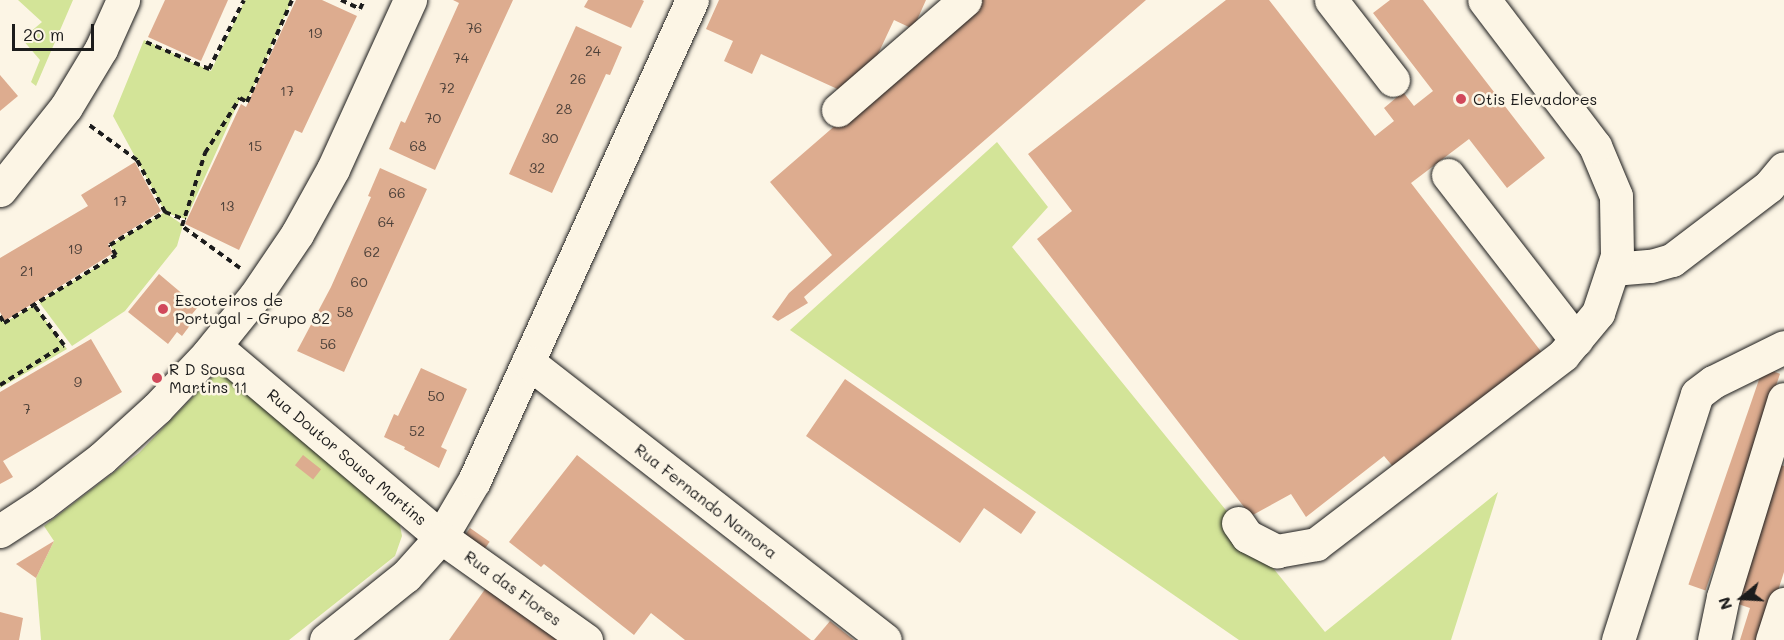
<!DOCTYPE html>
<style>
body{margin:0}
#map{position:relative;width:1784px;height:640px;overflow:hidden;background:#fcf5e5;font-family:Mali,sans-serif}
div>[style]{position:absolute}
.green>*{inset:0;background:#d3e498}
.building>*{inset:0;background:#ddac8f;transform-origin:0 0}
.path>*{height:4px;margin-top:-2px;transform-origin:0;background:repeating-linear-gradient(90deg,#1c1c1c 0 6px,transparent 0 10.5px)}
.roads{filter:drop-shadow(0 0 2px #1c1c1c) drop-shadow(0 0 2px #1c1c1c)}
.minor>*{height:33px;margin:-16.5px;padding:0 16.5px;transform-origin:16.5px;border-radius:16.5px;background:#fcf5e5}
.dots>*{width:16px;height:16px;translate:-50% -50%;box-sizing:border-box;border:3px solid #fcf5e5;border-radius:50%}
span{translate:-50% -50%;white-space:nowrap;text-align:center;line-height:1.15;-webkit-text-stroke:5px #fcf5e5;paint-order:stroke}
.number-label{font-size:14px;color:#4c4039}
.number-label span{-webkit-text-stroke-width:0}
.poi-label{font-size:16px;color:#1c1c1c}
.left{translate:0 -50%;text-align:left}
.street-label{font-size:16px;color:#1c1c1c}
.north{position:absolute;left:1712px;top:568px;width:60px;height:60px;-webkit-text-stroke:4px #fcf5e5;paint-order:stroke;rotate:252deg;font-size:16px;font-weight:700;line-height:24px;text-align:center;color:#1c1c1c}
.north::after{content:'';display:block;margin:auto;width:21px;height:27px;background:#1c1c1c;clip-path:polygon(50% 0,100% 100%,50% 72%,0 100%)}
.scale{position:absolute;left:12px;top:24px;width:82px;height:27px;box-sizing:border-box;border:3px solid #1c1c1c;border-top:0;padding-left:8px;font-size:18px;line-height:21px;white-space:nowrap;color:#1c1c1c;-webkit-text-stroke:4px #fcf5e5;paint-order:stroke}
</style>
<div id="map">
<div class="green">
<i style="clip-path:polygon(18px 0,73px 0,36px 86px,31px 82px,40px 60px,22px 39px,42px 22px)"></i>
<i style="clip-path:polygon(245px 0,292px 0,247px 102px,240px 99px,186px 219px,166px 213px,183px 225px,177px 246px,125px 311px,72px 346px,39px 302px,116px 255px,110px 245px,165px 212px,113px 116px,144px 40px,211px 71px)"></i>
<i style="clip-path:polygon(997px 142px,1048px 207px,1012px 247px,1325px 632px,1498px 492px,1451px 640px,1239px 640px,790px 330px)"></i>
<i style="clip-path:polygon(34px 305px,67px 349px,0 388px,0 317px,4px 323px)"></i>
<i style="clip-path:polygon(222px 374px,399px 520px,402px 536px,395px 556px,289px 640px,41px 640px,36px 578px,54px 541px,44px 526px,139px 453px,211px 378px)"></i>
</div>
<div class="building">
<i style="clip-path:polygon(165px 0,228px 0,201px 61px,148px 37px)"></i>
<i style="clip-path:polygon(296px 0,322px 0,357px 16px,302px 133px,295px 130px,239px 250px,185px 224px,241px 104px,246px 107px)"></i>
<i style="clip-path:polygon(453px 0,513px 0,435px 170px,389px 149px,401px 121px,405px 123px,459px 3px)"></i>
<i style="clip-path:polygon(588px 0,642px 0,644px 1px,631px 28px,584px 7px)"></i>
<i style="clip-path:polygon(719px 0,926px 0,913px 29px,894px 20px,871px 69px,844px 92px,761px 54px,752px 74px,724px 61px,733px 41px,706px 29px)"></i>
<i style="clip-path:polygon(980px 0,1146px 0,804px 297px,808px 303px,778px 321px,772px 317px,789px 293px,832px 255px,770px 182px)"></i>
<i style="clip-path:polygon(1226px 0,1269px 0,1375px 136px,1394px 121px,1384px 108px,1403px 92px,1414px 106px,1433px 91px,1373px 13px,1390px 0,1423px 0,1545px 158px,1507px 188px,1469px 139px,1411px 183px,1543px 354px,1395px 469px,1384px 456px,1306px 517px,1291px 494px,1251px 516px,1037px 239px,1072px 211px,1028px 154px)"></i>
<i style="clip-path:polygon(576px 26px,622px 47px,610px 75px,606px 74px,552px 193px,509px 174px)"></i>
<i style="clip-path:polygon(0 75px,18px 96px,0 111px)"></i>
<i style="clip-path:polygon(135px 162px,161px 211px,108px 244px,113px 253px,5px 321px,0 312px,0 258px,88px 206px,81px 195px)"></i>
<i style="clip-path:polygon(380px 168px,427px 189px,344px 372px,297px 351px,331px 287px,371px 197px,368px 196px)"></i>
<i style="clip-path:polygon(159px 274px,198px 307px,187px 320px,191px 324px,182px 336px,177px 332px,168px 344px,128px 312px)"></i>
<i style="clip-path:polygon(91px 339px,122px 392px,3px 461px,13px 477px,0 484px,0 392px)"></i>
<i style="clip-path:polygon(421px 368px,467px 389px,441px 447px,447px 450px,439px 468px,404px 449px,405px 447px,384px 437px,394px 414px,398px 416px)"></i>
<i style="left:1763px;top:368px;width:18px;height:229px;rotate:19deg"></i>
<i style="clip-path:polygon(845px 379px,1036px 512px,1021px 534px,984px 508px,960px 543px,806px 436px)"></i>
<i style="left:303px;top:455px;width:23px;height:13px;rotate:38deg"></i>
<i style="clip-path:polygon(577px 455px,791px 624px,811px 640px,685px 640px,651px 613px,634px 635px,544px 564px,541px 567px,509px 542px)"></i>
<i style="clip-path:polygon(1777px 464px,1784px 466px,1784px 572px,1762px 640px,1740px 640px,1750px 608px,1732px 602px)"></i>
<i style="left:470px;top:528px;width:24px;height:11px;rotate:35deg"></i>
<i style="clip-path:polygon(54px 541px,36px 578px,16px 564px)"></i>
<i style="clip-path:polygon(488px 585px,566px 640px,449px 640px)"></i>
<i style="clip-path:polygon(0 612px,23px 618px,19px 640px,0 640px)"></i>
<i style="clip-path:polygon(830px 621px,854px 640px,814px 640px)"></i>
</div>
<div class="path">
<i style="left:341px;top:0;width:21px;rotate:25deg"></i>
<i style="left:360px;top:9px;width:10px;rotate:-66deg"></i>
<i style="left:146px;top:42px;width:69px;rotate:23.2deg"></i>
<i style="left:209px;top:69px;width:77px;rotate:-63.1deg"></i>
<i style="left:165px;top:212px;width:22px;rotate:21deg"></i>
<i style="left:240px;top:268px;width:72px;rotate:-144.1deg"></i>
<i style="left:182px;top:226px;width:77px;rotate:-72.5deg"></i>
<i style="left:205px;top:153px;width:65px;rotate:-57.5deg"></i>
<i style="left:240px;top:98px;width:8px;rotate:30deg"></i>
<i style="left:247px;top:102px;width:111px;rotate:-66.2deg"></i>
<i style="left:0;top:316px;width:8px;rotate:60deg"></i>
<i style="left:4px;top:323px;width:131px;rotate:-31.3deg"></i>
<i style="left:116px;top:255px;width:12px;rotate:-121deg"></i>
<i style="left:110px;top:245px;width:64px;rotate:-31deg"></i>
<i style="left:165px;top:212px;width:59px;rotate:-118.3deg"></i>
<i style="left:137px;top:160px;width:59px;rotate:-143.9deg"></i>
<i style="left:0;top:385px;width:75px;rotate:-32deg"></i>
<i style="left:64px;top:345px;width:50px;rotate:-126.9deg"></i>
</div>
<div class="roads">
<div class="minor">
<i style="left:1331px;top:0;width:101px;rotate:52.2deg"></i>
<i style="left:838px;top:110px;width:168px;rotate:-40.9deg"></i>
<i style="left:1448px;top:175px;width:209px;rotate:52.2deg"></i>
<i style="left:0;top:190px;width:106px;rotate:-51.5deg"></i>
<i style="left:66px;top:107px;width:68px;rotate:-58.9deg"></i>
<i style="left:101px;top:49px;width:54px;rotate:-65.8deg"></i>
<i style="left:1613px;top:269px;width:38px;rotate:-5deg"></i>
<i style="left:1651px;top:266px;width:22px;rotate:-16deg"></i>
<i style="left:1672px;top:260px;width:122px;rotate:-37.3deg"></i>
<i style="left:1769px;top:186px;width:23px;rotate:-50deg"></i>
<i style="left:215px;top:346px;width:296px;rotate:40.2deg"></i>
<i style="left:441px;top:537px;width:65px;rotate:-59.5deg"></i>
<i style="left:474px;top:481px;width:528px;rotate:-65.62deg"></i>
<i style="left:528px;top:362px;width:452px;rotate:37.9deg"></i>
<i style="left:1238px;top:523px;width:16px;rotate:55deg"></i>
<i style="left:1247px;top:536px;width:34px;rotate:27deg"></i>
<i style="left:1277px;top:551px;width:40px;rotate:-10deg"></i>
<i style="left:1316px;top:544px;width:311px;rotate:-37.4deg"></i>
<i style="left:1563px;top:355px;width:55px;rotate:-50.2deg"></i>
<i style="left:1598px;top:313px;width:60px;rotate:-71.6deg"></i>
<i style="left:1617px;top:256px;width:60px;rotate:-91deg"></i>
<i style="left:1616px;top:196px;width:54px;rotate:-112.8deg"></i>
<i style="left:1595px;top:146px;width:183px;rotate:-127.2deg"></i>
<i style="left:0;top:531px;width:51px;rotate:-33.1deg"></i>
<i style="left:43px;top:503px;width:74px;rotate:-37.3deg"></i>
<i style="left:102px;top:458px;width:74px;rotate:-42.3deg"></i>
<i style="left:157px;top:408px;width:74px;rotate:-46.6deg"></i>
<i style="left:208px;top:354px;width:75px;rotate:-51deg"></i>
<i style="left:255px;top:296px;width:75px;rotate:-55.9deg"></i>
<i style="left:297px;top:234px;width:74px;rotate:-61deg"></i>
<i style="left:333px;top:169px;width:186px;rotate:-65.5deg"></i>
<i style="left:326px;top:640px;width:102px;rotate:-38.7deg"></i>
<i style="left:406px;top:576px;width:52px;rotate:-48.1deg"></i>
<i style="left:441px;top:537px;width:178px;rotate:35.4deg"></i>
<i style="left:1618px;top:640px;width:258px;rotate:-72.2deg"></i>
<i style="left:1697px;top:394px;width:20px;rotate:-37deg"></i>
<i style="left:1713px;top:382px;width:79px;rotate:-26.2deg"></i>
<i style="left:1714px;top:640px;width:44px;rotate:-78.2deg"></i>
<i style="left:1723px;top:597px;width:207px;rotate:-72.9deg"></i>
<i style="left:1772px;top:640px;width:38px;rotate:-72deg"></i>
</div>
</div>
<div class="dots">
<i style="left:1461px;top:99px;background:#d1495b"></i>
<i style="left:163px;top:309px;background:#d1495b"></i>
<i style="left:157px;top:378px;background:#d1495b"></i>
</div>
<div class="number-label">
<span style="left:474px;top:28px">76</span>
<span style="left:315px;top:33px">19</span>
<span style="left:593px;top:51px">24</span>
<span style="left:461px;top:58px">74</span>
<span style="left:578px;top:79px">26</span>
<span style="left:447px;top:88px">72</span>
<span style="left:287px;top:91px">17</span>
<span style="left:564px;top:109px">28</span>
<span style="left:433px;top:118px">70</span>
<span style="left:550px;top:138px">30</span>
<span style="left:255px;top:146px">15</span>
<span style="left:418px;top:146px">68</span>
<span style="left:537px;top:168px">32</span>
<span style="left:397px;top:193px">66</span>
<span style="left:120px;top:201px">17</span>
<span style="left:227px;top:206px">13</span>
<span style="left:386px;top:222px">64</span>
<span style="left:75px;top:249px">19</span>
<span style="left:372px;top:252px">62</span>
<span style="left:27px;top:271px">21</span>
<span style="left:359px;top:282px">60</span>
<span style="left:345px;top:312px">58</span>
<span style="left:328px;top:344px">56</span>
<span style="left:78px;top:382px">9</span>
<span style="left:436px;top:396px">50</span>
<span style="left:27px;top:409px">7</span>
<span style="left:417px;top:431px">52</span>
</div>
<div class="poi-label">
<span class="left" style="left:1473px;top:99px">Otis Elevadores</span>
<span class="left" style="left:175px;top:309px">Escoteiros de<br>Portugal - Grupo 82</span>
<span class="left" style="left:169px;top:378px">R D Sousa<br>Martins 11</span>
</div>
<div class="street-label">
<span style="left:347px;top:457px;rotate:40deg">Rua Doutor Sousa Martins</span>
<span style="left:706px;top:501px;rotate:38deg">Rua Fernando Namora</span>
<span style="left:513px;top:588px;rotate:36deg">Rua das Flores</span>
</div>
<div class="north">N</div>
<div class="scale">20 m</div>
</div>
